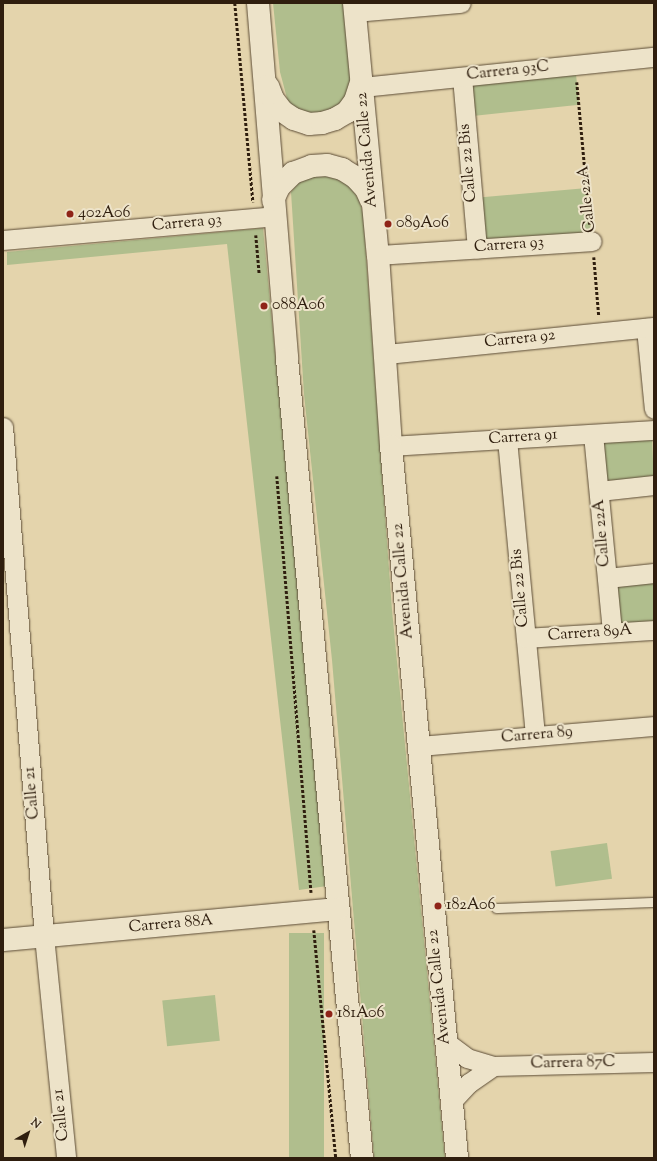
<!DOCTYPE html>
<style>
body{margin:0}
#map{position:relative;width:657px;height:1161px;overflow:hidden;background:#e4d4ac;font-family:"Sorts Mill Goudy",serif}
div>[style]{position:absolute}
.green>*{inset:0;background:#b0be8d;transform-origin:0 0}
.path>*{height:2.5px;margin-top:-1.25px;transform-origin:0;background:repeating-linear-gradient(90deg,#2f1e0e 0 3px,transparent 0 5px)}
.roads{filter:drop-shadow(0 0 1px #5c4c36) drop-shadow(0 0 1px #5c4c36)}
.lane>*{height:9px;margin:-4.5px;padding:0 4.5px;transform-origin:4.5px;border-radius:4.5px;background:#ede3c9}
.street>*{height:19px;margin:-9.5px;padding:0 9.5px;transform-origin:9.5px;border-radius:9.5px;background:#ede3c9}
.secondary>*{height:22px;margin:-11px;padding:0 11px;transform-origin:11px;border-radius:11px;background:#ede3c9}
.dots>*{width:11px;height:11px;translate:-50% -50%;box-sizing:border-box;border:2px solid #ede3c9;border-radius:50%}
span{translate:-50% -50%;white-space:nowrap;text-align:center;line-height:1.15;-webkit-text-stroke:4px #ede3c9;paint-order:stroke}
.street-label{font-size:16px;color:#2f1e0e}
.poi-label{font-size:16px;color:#2f1e0e}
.left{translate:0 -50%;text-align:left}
.frame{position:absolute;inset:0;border:4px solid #2f1e0e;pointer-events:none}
.north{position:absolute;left:8px;top:1113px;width:40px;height:40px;-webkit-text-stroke:3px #ede3c9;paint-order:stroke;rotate:39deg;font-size:11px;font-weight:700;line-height:16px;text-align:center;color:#2f1e0e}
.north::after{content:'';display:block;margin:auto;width:14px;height:18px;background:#2f1e0e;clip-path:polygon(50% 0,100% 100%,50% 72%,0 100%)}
</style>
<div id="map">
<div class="green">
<i style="clip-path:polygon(273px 3px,345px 3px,351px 81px,348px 98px,336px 114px,300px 115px,288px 102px,280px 72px)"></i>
<i style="left:575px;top:65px;width:40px;height:114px;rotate:84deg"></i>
<i style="clip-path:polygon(323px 172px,349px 185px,359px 200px,363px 213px,392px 610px,445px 1158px,374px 1158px,332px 660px,304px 394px,291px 192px,300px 181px)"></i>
<i style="left:587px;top:188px;width:53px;height:114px;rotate:85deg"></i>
<i style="clip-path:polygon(263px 228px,327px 886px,299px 890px,227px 244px,7px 265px,7px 252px)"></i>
<i style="left:652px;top:433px;width:46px;height:54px;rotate:88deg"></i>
<i style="left:654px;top:577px;width:50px;height:44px;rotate:90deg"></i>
<i style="left:607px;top:843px;width:36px;height:57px;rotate:82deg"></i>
<i style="left:289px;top:933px;width:35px;height:226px"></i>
<i style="left:215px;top:995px;width:46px;height:53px;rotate:84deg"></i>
</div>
<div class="path">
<i style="left:235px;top:3px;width:200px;rotate:84.8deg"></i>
<i style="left:577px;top:82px;width:143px;rotate:84.8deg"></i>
<i style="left:256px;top:235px;width:38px;rotate:85deg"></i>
<i style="left:594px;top:257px;width:59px;rotate:85.2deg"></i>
<i style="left:277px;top:476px;width:418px;rotate:85.3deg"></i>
<i style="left:314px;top:930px;width:229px;rotate:84.5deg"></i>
</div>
<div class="roads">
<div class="lane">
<i style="left:496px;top:908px;width:158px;rotate:-2.2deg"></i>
</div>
<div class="street">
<i style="left:355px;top:12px;width:106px;rotate:-4.9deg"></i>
<i style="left:462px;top:77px;width:172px;rotate:85deg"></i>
<i style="left:362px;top:87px;width:294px;rotate:-5.9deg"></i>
<i style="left:3px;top:240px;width:274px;rotate:-5deg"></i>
<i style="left:378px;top:255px;width:214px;rotate:-3.7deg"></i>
<i style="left:646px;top:328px;width:81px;rotate:84.4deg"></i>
<i style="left:386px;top:354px;width:269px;rotate:-5.8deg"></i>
<i style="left:3px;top:427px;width:511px;rotate:85.39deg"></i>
<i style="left:44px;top:936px;width:223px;rotate:84.3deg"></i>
<i style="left:593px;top:434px;width:199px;rotate:84.5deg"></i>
<i style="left:507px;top:439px;width:298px;rotate:84.6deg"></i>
<i style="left:391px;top:446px;width:263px;rotate:-3.5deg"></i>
<i style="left:599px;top:491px;width:55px;rotate:-6.2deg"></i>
<i style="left:607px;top:578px;width:47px;rotate:-6.1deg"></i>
<i style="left:526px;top:638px;width:128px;rotate:-3.6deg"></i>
<i style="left:420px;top:746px;width:235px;rotate:-4.9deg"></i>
<i style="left:446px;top:1042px;width:26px;rotate:37deg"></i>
<i style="left:467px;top:1058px;width:27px;rotate:17deg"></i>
<i style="left:493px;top:1066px;width:161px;rotate:-1.4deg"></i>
<i style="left:451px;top:1102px;width:26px;rotate:-47deg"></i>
<i style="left:469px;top:1083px;width:29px;rotate:-35deg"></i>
</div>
<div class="secondary">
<i style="left:258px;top:3px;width:357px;rotate:85.3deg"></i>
<i style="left:287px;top:359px;width:803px;rotate:84.64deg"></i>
<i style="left:354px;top:3px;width:253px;rotate:84.6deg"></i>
<i style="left:378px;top:255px;width:191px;rotate:86.1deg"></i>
<i style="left:391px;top:446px;width:715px;rotate:84.7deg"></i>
<i style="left:268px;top:86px;width:14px;rotate:69deg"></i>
<i style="left:273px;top:99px;width:15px;rotate:53deg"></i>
<i style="left:282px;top:111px;width:14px;rotate:34deg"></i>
<i style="left:294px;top:119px;width:16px;rotate:18deg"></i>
<i style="left:309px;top:124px;width:13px;rotate:-4deg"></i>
<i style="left:322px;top:123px;width:14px;rotate:-17deg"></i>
<i style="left:335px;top:119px;width:14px;rotate:-30deg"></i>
<i style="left:347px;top:112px;width:14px;rotate:-54deg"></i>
<i style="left:355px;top:101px;width:20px;rotate:-72deg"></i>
<i style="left:273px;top:200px;width:14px;rotate:-65deg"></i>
<i style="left:279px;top:187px;width:20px;rotate:-45deg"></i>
<i style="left:293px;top:173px;width:20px;rotate:-20deg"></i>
<i style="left:312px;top:166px;width:15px;rotate:-4deg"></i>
<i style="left:327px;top:165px;width:16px;rotate:15deg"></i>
<i style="left:342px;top:169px;width:15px;rotate:32deg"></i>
<i style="left:355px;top:177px;width:16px;rotate:47deg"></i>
<i style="left:366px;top:189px;width:12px;rotate:66deg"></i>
<i style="left:3px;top:940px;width:336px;rotate:-5.3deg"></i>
</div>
</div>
<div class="dots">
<i style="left:70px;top:214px;background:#8f2418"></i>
<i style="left:388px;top:224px;background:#8f2418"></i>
<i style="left:264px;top:306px;background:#8f2418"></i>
<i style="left:438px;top:906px;background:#8f2418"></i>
<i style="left:329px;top:1014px;background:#8f2418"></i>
</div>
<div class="street-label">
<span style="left:508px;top:72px;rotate:-6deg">Carrera 93C</span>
<span style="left:368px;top:150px;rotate:-95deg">Avenida Calle 22</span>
<span style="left:469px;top:163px;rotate:-95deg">Calle 22 Bis</span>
<span style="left:588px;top:199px;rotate:-96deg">Calle 22A</span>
<span style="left:187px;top:224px;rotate:-5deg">Carrera 93</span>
<span style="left:509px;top:246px;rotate:-4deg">Carrera 93</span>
<span style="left:520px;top:340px;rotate:-6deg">Carrera 92</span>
<span style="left:523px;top:438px;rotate:-4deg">Carrera 91</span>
<span style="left:603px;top:533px;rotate:-95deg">Calle 22A</span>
<span style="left:404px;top:581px;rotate:-95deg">Avenida Calle 22</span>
<span style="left:521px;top:588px;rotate:-95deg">Calle 22 Bis</span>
<span style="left:590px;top:634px;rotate:-4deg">Carrera 89A</span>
<span style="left:537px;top:736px;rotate:-5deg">Carrera 89</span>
<span style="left:33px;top:793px;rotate:-95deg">Calle 21</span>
<span style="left:171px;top:925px;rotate:-5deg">Carrera 88A</span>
<span style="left:440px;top:987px;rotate:-96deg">Avenida Calle 22</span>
<span style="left:573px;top:1064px;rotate:-1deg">Carrera 87C</span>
<span style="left:62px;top:1115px;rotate:-96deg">Calle 21</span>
</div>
<div class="poi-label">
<span class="left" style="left:78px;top:214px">402A06</span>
<span class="left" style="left:396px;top:224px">089A06</span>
<span class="left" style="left:272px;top:306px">088A06</span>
<span class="left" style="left:446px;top:906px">182A06</span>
<span class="left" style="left:337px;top:1014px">181A06</span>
</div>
<div class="frame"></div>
<div class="north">N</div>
</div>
